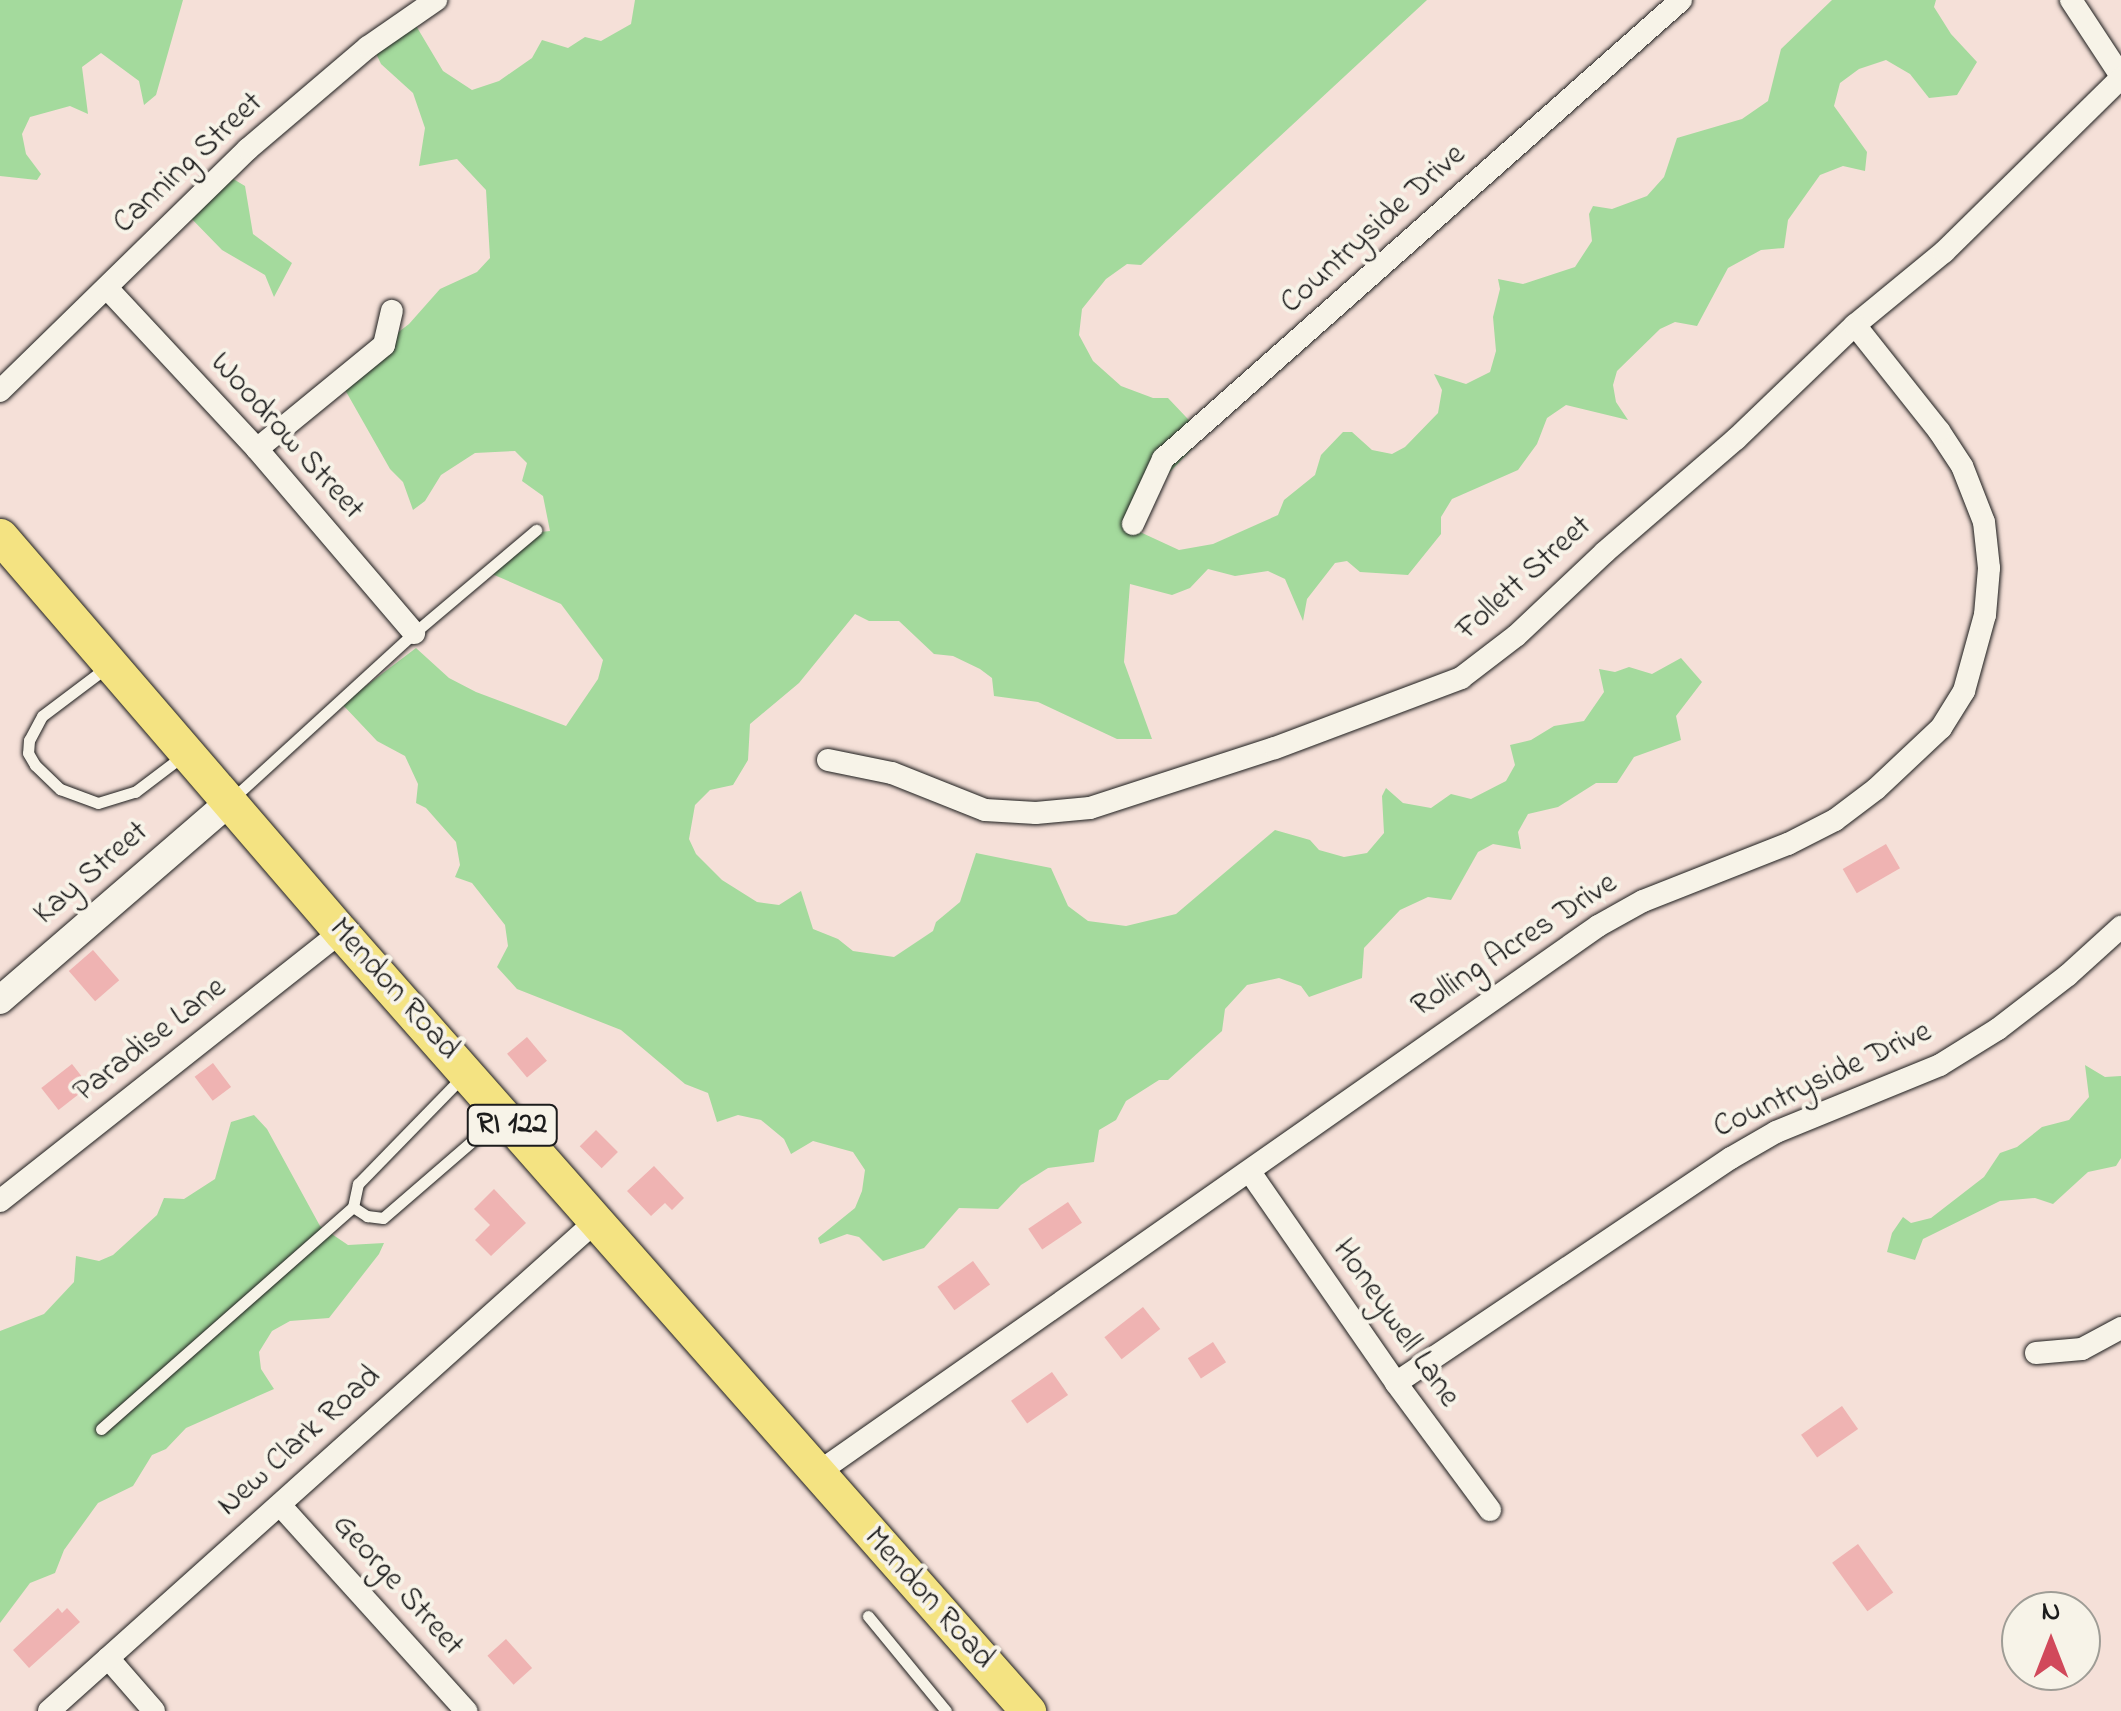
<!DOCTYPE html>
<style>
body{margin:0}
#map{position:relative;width:2121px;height:1711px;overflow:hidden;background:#f5e0d8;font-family:"Indie Flower",sans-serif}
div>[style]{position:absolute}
.green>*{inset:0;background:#a4da9d}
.building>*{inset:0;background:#efb3b2;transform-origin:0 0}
.roads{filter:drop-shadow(0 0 2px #1c1c1c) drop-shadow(0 0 2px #1c1c1c)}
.service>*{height:11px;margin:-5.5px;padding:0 5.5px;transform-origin:5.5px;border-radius:5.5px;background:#f7f3e8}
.minor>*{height:22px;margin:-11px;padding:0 11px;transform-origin:11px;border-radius:11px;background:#f7f3e8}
.tertiary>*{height:28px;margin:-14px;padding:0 14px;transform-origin:14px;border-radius:14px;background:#f7f3e8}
.primary>*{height:35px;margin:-17.5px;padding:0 17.5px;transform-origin:17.5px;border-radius:17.5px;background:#f4e382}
span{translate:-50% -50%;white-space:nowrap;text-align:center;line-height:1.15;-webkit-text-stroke:8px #f7f3e8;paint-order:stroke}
.shield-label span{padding:2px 8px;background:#f7f3e8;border:2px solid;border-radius:8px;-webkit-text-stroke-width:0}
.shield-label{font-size:30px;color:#1c1c1c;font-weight:700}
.street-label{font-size:32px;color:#1c1c1c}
.north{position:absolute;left:2001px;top:1591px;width:100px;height:100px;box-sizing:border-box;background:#f7f3e8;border:2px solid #9f9d96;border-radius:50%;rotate:0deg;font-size:28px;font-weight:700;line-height:40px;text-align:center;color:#1c1c1c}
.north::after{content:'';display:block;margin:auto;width:35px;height:45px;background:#d1495b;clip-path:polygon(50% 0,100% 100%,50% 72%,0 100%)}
</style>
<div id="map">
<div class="green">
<i style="clip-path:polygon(0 0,183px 0,156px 95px,144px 105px,139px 81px,101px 53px,82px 67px,88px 114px,70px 106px,30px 117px,22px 134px,26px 154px,41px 174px,37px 180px,0 176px)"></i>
<i style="clip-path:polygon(635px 0,1427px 0,1141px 265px,1127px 264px,1106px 279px,1082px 309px,1079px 335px,1093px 361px,1121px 386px,1153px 398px,1168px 398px,1204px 436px,1168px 474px,1140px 532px,1179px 550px,1213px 544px,1278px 515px,1284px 500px,1315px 475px,1321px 455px,1343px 432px,1352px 432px,1372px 450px,1392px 454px,1405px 447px,1438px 413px,1442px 390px,1434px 374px,1466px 384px,1490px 372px,1496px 351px,1493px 317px,1500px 289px,1498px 279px,1523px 284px,1575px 267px,1592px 241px,1589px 214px,1593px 206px,1612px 209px,1647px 196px,1664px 177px,1677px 138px,1742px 119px,1768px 101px,1781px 49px,1832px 0,1936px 0,1934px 7px,1951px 34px,1977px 62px,1957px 95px,1929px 98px,1910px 74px,1886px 60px,1859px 69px,1840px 83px,1834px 106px,1867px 152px,1865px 171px,1843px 166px,1820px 175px,1788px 220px,1784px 248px,1761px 250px,1728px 268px,1697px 326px,1675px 322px,1660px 329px,1617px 371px,1613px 385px,1616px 402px,1628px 420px,1566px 405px,1547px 418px,1537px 444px,1518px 470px,1452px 499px,1441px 517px,1441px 534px,1408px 575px,1360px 572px,1347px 561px,1335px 563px,1307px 599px,1303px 621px,1285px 579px,1268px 571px,1235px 576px,1208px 569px,1190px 588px,1172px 595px,1130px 584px,1124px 662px,1152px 739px,1117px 739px,1038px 702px,994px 696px,992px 678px,980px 669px,953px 656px,934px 654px,899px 621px,869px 621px,855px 614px,799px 683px,750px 724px,748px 760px,733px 785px,710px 790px,695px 805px,689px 839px,696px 854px,722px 880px,757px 902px,779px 905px,801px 891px,813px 929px,838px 939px,853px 951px,894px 957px,933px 931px,936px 922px,960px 902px,976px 853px,1051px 868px,1068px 906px,1088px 921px,1126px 926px,1176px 914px,1275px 830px,1310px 840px,1319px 850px,1344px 857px,1367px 853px,1384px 833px,1382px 796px,1386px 788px,1403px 803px,1431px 808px,1451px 794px,1471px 799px,1506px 781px,1515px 765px,1510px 745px,1531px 740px,1554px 726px,1584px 721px,1604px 692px,1599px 669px,1615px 672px,1629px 667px,1652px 674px,1681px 658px,1702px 682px,1676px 716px,1681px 740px,1634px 757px,1617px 783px,1596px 783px,1558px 807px,1528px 814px,1518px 832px,1521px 849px,1493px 844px,1478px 852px,1451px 900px,1428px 897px,1400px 910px,1364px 948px,1362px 978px,1309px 997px,1301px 986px,1279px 978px,1247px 985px,1225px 1009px,1222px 1031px,1168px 1080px,1159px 1080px,1126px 1101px,1116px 1120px,1099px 1130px,1094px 1162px,1048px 1168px,1021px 1185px,998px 1209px,959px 1208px,924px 1248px,883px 1261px,859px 1237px,847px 1234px,820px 1244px,818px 1238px,855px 1208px,862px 1191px,865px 1170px,853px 1152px,813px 1141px,791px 1154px,784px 1139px,761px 1120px,738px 1115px,717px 1122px,708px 1093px,685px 1084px,621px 1030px,517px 989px,497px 967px,508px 946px,505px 925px,472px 883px,455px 877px,460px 865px,456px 842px,426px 808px,416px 803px,418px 784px,405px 756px,377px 741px,342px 704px,416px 648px,449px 678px,476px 692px,566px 726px,598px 679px,603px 660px,561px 604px,492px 574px,531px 533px,550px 531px,543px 496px,522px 481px,527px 463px,515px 451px,475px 453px,441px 475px,425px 501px,413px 510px,403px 482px,390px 469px,344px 388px,354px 366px,409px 324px,440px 289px,477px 272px,490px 258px,486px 190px,457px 159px,419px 166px,425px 128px,413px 93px,381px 64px,372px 45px,412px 19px,443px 71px,472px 90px,499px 81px,532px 58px,542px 40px,568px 48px,585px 37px,601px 41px,631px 24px)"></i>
<i style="clip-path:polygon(225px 174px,245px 186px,253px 234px,292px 263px,274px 297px,265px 275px,222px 250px,186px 213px)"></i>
<i style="clip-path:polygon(2085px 1065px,2105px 1077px,2121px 1076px,2121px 1158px,2116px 1166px,2088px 1172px,2053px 1204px,2035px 1198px,2000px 1201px,1923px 1239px,1915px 1260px,1887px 1252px,1892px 1233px,1903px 1217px,1911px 1223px,1931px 1218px,1984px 1177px,2000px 1153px,2017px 1147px,2042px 1127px,2069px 1120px,2089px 1097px)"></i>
<i style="clip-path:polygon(254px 1115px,267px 1129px,320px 1226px,348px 1245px,384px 1243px,379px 1254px,329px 1318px,290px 1321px,272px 1331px,259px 1352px,261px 1369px,274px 1389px,186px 1428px,166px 1449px,152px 1455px,133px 1486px,98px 1503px,64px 1550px,55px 1573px,30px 1583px,0 1623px,0 1331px,44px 1314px,74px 1282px,76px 1256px,99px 1261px,113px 1255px,157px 1215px,164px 1198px,184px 1199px,215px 1179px,231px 1122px)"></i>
</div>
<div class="building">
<i style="left:1886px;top:844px;width:28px;height:50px;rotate:60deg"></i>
<i style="left:93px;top:950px;width:40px;height:32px;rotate:49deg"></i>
<i style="left:527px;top:1037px;width:31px;height:26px;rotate:50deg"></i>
<i style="left:213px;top:1063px;width:30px;height:23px;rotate:53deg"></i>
<i style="left:72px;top:1064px;width:28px;height:39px;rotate:52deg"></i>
<i style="left:596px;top:1130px;width:31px;height:23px;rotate:45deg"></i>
<i style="clip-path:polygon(654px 1166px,684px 1198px,672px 1210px,665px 1203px,651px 1216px,627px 1191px)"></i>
<i style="clip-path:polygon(494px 1189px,526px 1223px,491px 1256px,475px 1240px,490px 1225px,474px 1209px)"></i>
<i style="left:1068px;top:1202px;width:25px;height:48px;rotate:56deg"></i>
<i style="left:973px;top:1261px;width:29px;height:44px;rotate:54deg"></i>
<i style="left:1143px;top:1307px;width:28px;height:49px;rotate:52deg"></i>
<i style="left:1213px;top:1342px;width:24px;height:30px;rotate:57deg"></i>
<i style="left:1052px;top:1372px;width:28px;height:50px;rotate:55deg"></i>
<i style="left:1842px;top:1406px;width:28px;height:50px;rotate:55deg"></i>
<i style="left:1858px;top:1544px;width:60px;height:32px;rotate:54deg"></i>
<i style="clip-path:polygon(58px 1608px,62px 1613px,67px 1608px,80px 1622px,29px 1668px,13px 1650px)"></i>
<i style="left:506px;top:1639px;width:39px;height:25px;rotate:48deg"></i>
</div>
<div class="roads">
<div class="service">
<i style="left:107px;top:667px;width:81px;rotate:143deg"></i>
<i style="left:42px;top:716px;width:27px;rotate:118deg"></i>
<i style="left:29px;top:740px;width:13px;rotate:94deg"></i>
<i style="left:28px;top:753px;width:14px;rotate:60deg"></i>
<i style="left:35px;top:765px;width:35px;rotate:44deg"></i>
<i style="left:60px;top:789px;width:40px;rotate:20.2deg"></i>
<i style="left:98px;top:803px;width:39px;rotate:-17deg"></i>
<i style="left:135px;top:792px;width:61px;rotate:-37.1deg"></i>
<i style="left:232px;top:799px;width:246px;rotate:-42.4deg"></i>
<i style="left:414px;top:633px;width:160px;rotate:-40.2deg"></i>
<i style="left:353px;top:1207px;width:17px;rotate:33deg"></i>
<i style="left:367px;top:1216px;width:16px;rotate:7deg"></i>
<i style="left:383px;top:1218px;width:153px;rotate:-40.8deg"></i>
<i style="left:101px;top:1429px;width:336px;rotate:-41.4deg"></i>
<i style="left:353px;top:1207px;width:24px;rotate:-78deg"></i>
<i style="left:358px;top:1184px;width:151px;rotate:-45.8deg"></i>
<i style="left:868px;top:1616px;width:123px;rotate:50.6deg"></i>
</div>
<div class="minor">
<i style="left:2071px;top:0;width:91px;rotate:56.7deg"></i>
<i style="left:107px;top:288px;width:220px;rotate:47deg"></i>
<i style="left:257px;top:449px;width:242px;rotate:49.5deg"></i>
<i style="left:0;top:391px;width:347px;rotate:-44.3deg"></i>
<i style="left:248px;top:149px;width:157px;rotate:-40.4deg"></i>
<i style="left:368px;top:47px;width:83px;rotate:-34.7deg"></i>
<i style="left:257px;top:449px;width:164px;rotate:-39.3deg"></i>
<i style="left:384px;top:345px;width:35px;rotate:-77deg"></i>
<i style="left:1133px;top:524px;width:72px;rotate:-65.2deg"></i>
<i style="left:1163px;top:459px;width:692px;rotate:-41.54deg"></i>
<i style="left:828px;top:760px;width:65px;rotate:11.5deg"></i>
<i style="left:892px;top:773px;width:100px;rotate:21.7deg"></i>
<i style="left:985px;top:810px;width:51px;rotate:3.4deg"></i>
<i style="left:1036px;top:813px;width:54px;rotate:-5.3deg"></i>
<i style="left:1090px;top:808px;width:194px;rotate:-18deg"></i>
<i style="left:1275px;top:748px;width:199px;rotate:-20.6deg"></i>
<i style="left:1461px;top:678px;width:69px;rotate:-37.4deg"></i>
<i style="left:1516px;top:636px;width:122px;rotate:-43.3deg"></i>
<i style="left:1605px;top:552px;width:173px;rotate:-40.8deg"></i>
<i style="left:1736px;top:439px;width:165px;rotate:-43.8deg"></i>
<i style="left:1855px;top:325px;width:115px;rotate:-39.4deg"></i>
<i style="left:1944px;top:252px;width:248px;rotate:-44.5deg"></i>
<i style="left:1250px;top:1172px;width:257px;rotate:55.3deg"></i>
<i style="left:1396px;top:1383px;width:158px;rotate:53.5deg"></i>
<i style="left:0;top:1201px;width:434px;rotate:-38.3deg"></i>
<i style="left:2036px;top:1353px;width:46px;rotate:-5deg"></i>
<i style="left:2082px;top:1349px;width:44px;rotate:-28.3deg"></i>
<i style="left:1396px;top:1383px;width:404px;rotate:-33.9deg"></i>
<i style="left:1731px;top:1158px;width:52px;rotate:-30deg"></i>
<i style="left:1776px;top:1132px;width:177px;rotate:-22.2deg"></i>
<i style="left:1940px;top:1065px;width:68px;rotate:-31.8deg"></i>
<i style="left:1998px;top:1029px;width:88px;rotate:-37.6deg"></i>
<i style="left:2068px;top:975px;width:72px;rotate:-42.2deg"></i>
<i style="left:816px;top:1474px;width:955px;rotate:-35.02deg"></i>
<i style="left:1598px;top:926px;width:51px;rotate:-29.1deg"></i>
<i style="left:1643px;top:901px;width:156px;rotate:-21.5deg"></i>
<i style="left:1788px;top:844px;width:53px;rotate:-27.1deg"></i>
<i style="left:1835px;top:820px;width:51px;rotate:-37.1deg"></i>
<i style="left:1876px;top:789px;width:89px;rotate:-43.2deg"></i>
<i style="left:1941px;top:728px;width:44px;rotate:-58.1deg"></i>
<i style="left:1964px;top:691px;width:79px;rotate:-74.6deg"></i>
<i style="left:1985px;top:615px;width:47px;rotate:-85.1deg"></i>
<i style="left:1989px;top:568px;width:46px;rotate:-96.2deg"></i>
<i style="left:1984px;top:522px;width:60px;rotate:-111.4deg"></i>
<i style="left:1962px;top:466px;width:42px;rotate:-123.3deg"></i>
<i style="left:1939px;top:431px;width:135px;rotate:-128.4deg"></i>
<i style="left:280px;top:1505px;width:278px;rotate:47.9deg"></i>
<i style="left:108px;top:1658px;width:70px;rotate:49deg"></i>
<i style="left:49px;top:1711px;width:733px;rotate:-41.85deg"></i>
</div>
<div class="tertiary">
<i style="left:0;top:1000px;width:303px;rotate:-40.8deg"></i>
</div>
<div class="primary">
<i style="left:0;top:536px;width:523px;rotate:49.27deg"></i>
<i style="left:341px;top:932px;width:1039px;rotate:48.59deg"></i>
</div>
</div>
<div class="shield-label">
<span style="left:512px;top:1125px">RI 122</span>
</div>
<div class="street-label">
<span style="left:189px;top:164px;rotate:-43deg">Canning Street</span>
<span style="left:1374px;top:230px;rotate:-42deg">Countryside Drive</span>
<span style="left:286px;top:437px;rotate:48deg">Woodrow Street</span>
<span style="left:1525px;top:579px;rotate:-42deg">Follett Street</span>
<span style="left:92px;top:874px;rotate:-41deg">Kay Street</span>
<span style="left:1515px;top:946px;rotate:-33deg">Rolling Acres Drive</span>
<span style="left:393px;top:990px;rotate:48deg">Mendon Road</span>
<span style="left:151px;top:1041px;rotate:-38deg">Paradise Lane</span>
<span style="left:1823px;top:1081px;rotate:-25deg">Countryside Drive</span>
<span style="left:1395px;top:1324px;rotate:55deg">Honeywell Lane</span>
<span style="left:300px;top:1442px;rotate:-42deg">New Clark Road</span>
<span style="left:397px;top:1586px;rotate:48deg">George Street</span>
<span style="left:928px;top:1599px;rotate:48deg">Mendon Road</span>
</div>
<div class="north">N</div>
</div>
